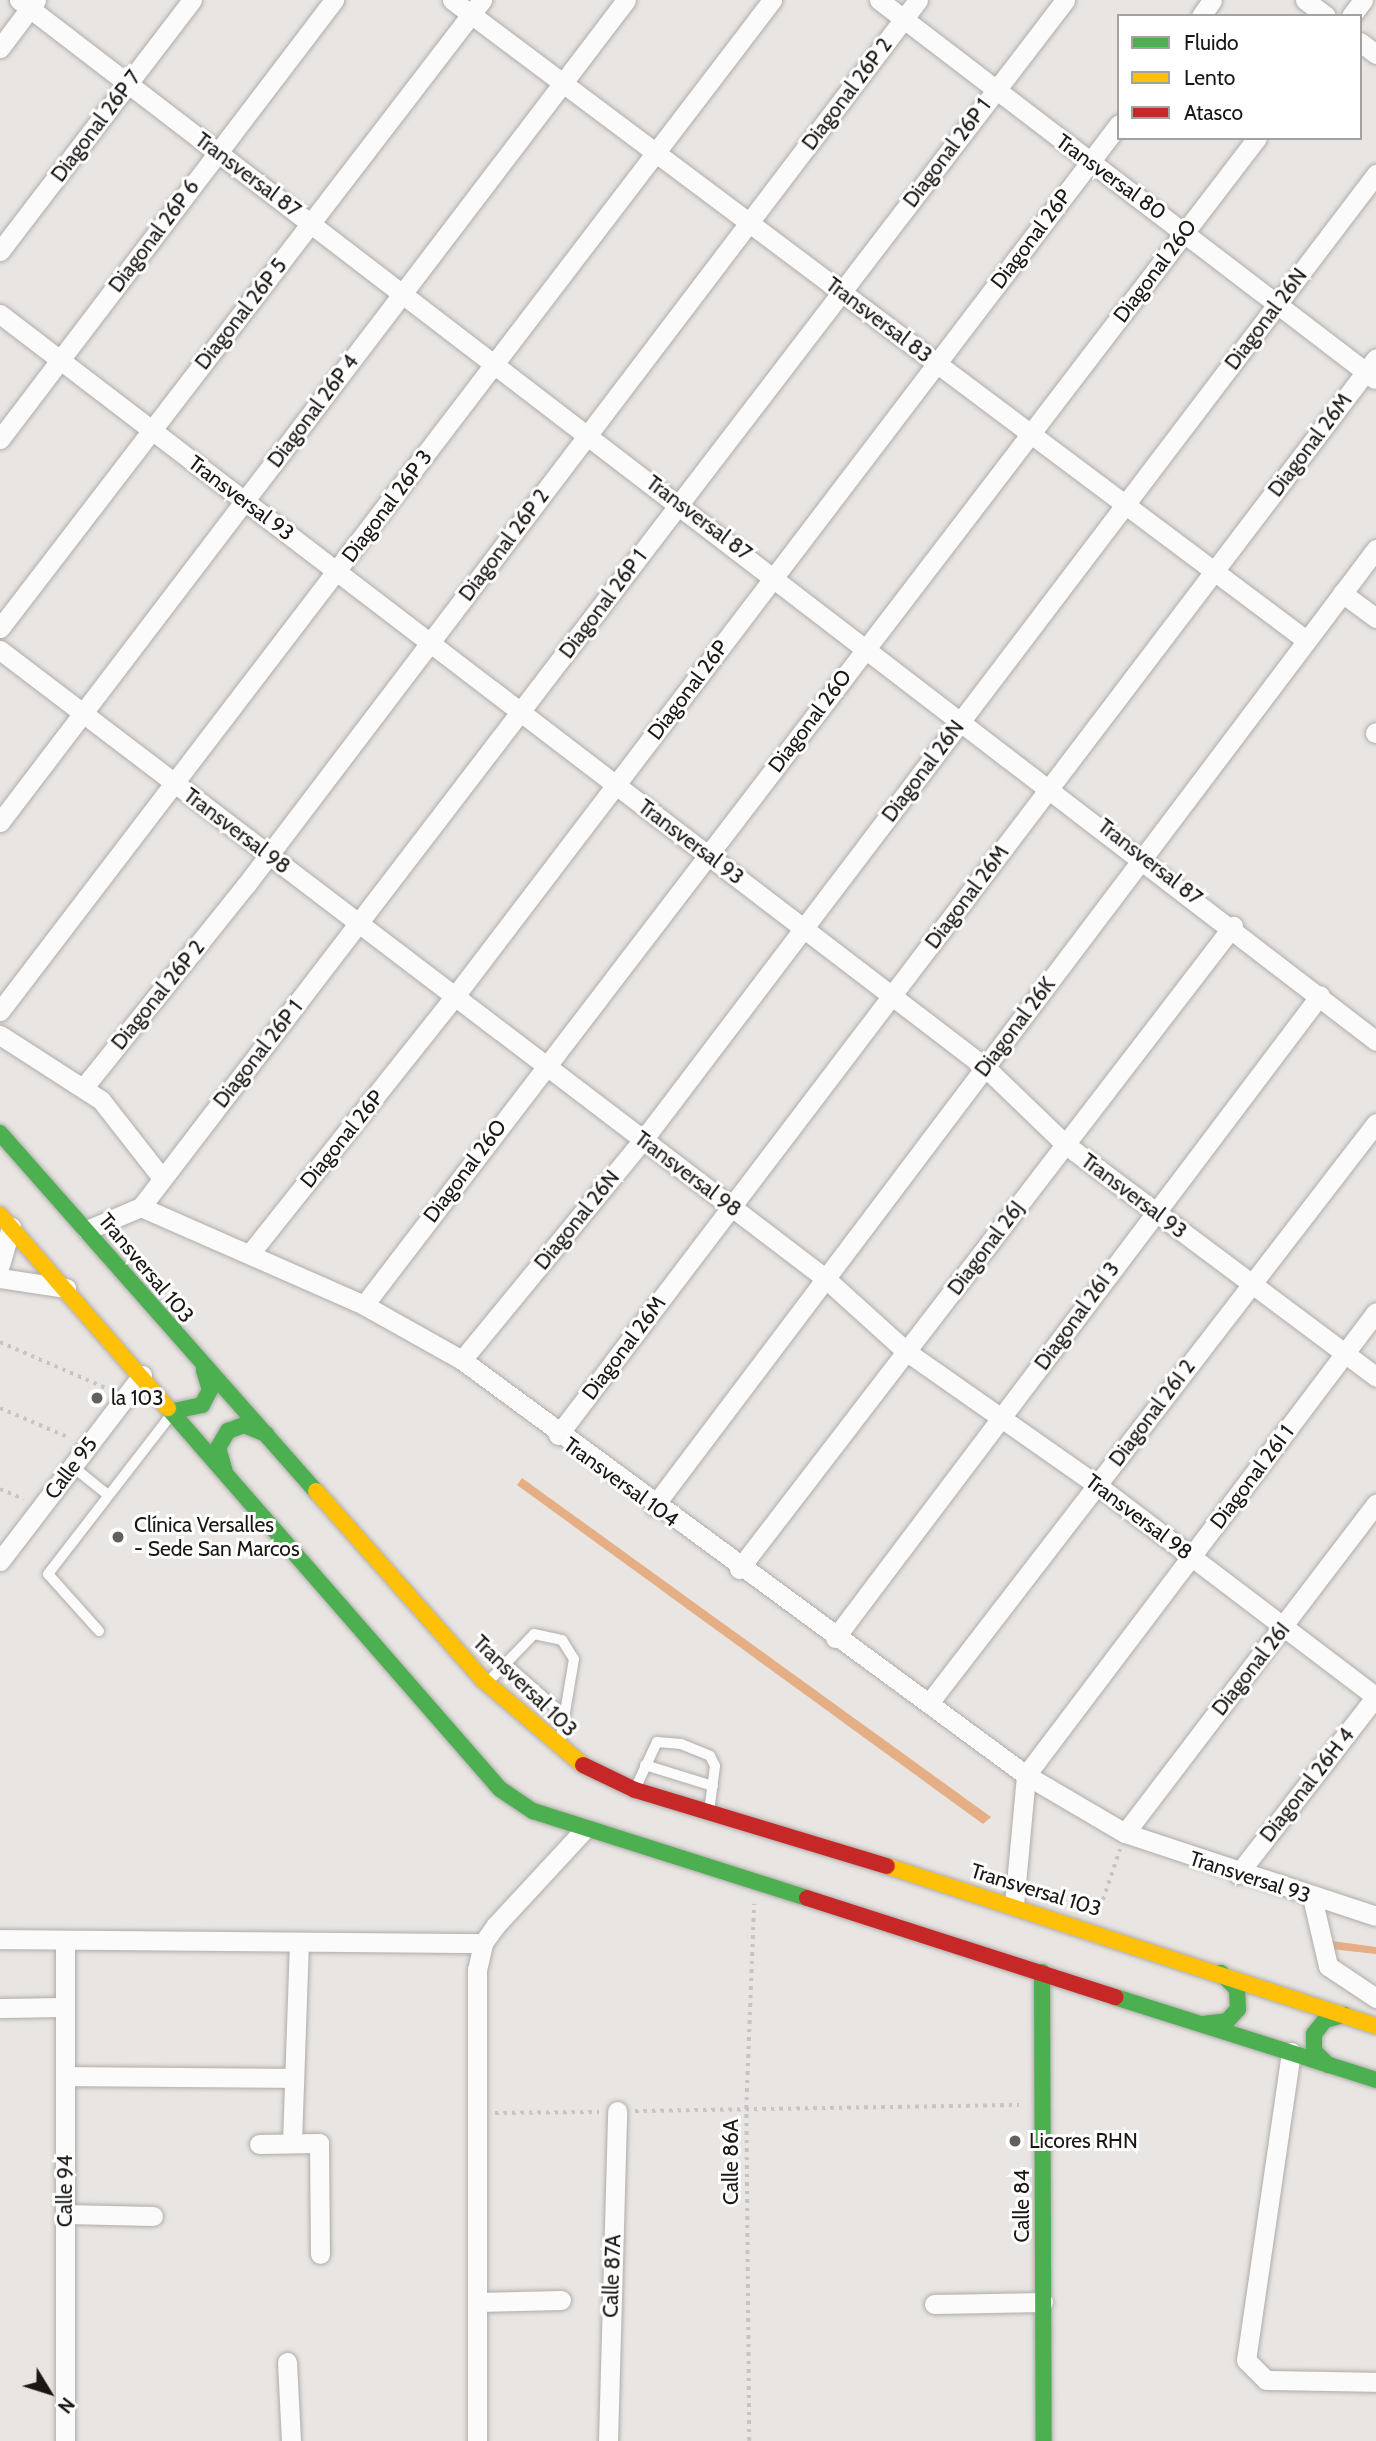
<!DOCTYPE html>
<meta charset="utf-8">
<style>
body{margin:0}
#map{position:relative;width:1376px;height:2441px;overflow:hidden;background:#e8e5e2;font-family:Cabin,sans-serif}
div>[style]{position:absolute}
.water>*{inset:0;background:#e5ae84}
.path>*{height:3.5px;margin-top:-1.75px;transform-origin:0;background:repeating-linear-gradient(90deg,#c6c4c4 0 3.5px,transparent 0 8.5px)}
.roads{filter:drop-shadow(0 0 2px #afacaa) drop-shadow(0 0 2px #afacaa)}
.lane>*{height:10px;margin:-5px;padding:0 5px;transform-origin:5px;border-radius:5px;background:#fcfbfb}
.street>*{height:19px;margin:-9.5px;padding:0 9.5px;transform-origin:9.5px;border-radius:9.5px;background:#fcfbfb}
.fast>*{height:16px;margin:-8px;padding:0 8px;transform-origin:8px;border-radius:8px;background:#4caf50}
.slow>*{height:16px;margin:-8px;padding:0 8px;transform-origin:8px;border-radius:8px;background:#ffc107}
.jam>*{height:16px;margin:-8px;padding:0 8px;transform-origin:8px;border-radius:8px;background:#c62828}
.dots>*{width:19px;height:19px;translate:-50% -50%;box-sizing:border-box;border:4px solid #fff;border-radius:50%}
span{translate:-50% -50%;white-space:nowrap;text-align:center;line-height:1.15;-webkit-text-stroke:6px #fff;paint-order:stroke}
.street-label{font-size:21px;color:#1a1715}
.poi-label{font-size:21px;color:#1a1715}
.left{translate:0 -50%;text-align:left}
.legend{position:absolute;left:1117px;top:14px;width:245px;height:126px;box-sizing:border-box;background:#fff;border:2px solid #a3a2a1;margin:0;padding:9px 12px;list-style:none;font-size:21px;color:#1a1715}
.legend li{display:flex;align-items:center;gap:14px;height:35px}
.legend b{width:35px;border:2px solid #a3a2a1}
.north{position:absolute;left:14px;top:2357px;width:70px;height:70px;-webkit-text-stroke:5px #fff;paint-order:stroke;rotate:128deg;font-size:19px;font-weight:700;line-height:28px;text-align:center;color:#1a1715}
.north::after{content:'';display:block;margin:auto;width:24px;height:32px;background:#1a1715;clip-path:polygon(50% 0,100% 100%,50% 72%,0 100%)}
</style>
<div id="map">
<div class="water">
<i style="clip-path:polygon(522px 1478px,991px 1817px,983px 1824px,517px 1485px)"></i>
<i style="clip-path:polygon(1332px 1941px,1376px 1947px,1376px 1954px,1331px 1949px)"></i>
</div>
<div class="path">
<i style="left:0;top:1342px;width:118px;rotate:23.5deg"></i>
<i style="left:0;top:1408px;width:76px;rotate:23.2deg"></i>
<i style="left:0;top:1489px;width:26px;rotate:23deg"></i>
<i style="left:1100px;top:1908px;width:62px;rotate:-71.3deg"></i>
<i style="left:635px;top:2111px;width:384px;rotate:-0.9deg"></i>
<i style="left:495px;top:2113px;width:104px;rotate:-0.6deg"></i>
<i style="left:749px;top:2441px;width:332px;rotate:-90.5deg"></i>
<i style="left:746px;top:2109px;width:205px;rotate:-87.8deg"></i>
</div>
<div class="roads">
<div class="lane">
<i style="left:72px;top:1466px;width:46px;rotate:38.9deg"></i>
<i style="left:99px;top:1631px;width:76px;rotate:-131.8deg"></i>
<i style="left:48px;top:1574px;width:201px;rotate:-52.3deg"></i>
<i style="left:505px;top:1663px;width:80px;rotate:41.5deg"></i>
<i style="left:488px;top:1682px;width:66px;rotate:-46.2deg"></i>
<i style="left:534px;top:1634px;width:29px;rotate:12deg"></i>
<i style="left:562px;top:1640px;width:22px;rotate:58deg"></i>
<i style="left:574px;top:1659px;width:84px;rotate:99.6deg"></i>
<i style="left:645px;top:1765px;width:71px;rotate:17.2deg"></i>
<i style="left:636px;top:1787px;width:50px;rotate:-65deg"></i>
<i style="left:657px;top:1742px;width:24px;rotate:5deg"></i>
<i style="left:681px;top:1744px;width:31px;rotate:22deg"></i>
<i style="left:710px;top:1756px;width:11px;rotate:63deg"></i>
<i style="left:715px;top:1766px;width:46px;rotate:97.4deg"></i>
</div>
<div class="street">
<i style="left:19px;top:0;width:1710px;rotate:37.49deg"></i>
<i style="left:452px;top:0;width:1067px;rotate:36.85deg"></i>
<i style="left:879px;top:0;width:624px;rotate:37.38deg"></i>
<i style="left:1305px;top:0;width:26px;rotate:37deg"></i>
<i style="left:1201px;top:16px;width:19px;rotate:-55deg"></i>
<i style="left:1351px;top:16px;width:20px;rotate:-53deg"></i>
<i style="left:1360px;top:42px;width:20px;rotate:37deg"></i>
<i style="left:0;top:48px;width:60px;rotate:-53.1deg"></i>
<i style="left:0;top:251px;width:316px;rotate:-52.6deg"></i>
<i style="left:0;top:314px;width:1240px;rotate:37.4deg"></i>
<i style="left:985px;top:1067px;width:111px;rotate:43.9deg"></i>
<i style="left:1065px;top:1144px;width:389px;rotate:36.8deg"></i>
<i style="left:0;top:439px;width:552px;rotate:-52.74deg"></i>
<i style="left:1342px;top:593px;width:42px;rotate:36.3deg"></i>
<i style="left:0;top:628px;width:792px;rotate:-52.49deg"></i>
<i style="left:0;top:650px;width:1037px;rotate:37.28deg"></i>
<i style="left:825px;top:1278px;width:110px;rotate:42.1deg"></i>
<i style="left:907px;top:1352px;width:232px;rotate:35deg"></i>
<i style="left:1097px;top:1485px;width:350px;rotate:37.2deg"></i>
<i style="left:1375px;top:733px;width:1px;rotate:-45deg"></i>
<i style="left:0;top:822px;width:1033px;rotate:-52.71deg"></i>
<i style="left:0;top:1011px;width:1272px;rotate:-52.63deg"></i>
<i style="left:0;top:1035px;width:120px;rotate:32.8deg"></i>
<i style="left:101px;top:1100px;width:99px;rotate:52deg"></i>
<i style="left:84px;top:1087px;width:259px;rotate:-51.3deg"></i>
<i style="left:246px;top:885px;width:1111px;rotate:-52.79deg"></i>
<i style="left:141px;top:1207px;width:1520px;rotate:-52.56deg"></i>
<i style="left:87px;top:1230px;width:59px;rotate:-23.1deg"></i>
<i style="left:141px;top:1207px;width:244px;rotate:23.7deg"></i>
<i style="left:364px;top:1305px;width:112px;rotate:29.3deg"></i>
<i style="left:462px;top:1360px;width:700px;rotate:36.35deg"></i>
<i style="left:1026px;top:1775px;width:115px;rotate:30.4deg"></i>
<i style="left:1125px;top:1833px;width:264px;rotate:18.3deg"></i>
<i style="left:252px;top:1251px;width:326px;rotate:-51.5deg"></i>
<i style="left:455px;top:996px;width:1096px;rotate:-52.71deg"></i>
<i style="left:0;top:1265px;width:40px;rotate:-74deg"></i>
<i style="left:0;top:1278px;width:67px;rotate:8.6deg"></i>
<i style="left:364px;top:1305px;width:1469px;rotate:-52.58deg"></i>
<i style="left:462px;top:1360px;width:285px;rotate:-50.6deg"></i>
<i style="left:643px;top:1140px;width:1213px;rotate:-52.81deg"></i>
<i style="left:558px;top:1435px;width:1352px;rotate:-52.78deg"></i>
<i style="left:654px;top:1506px;width:1199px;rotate:-52.97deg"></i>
<i style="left:0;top:1561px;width:234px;rotate:-52.6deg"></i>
<i style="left:739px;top:1569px;width:811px;rotate:-52.47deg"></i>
<i style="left:835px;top:1638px;width:805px;rotate:-52.97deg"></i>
<i style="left:929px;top:1703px;width:732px;rotate:-52.38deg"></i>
<i style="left:1125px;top:1833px;width:414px;rotate:-52.7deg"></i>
<i style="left:1238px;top:1874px;width:225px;rotate:-52.2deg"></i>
<i style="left:1312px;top:1897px;width:71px;rotate:76.9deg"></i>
<i style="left:1328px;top:1966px;width:58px;rotate:33.7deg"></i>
<i style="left:1014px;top:1905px;width:131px;rotate:-84.7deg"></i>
<i style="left:1026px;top:1775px;width:580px;rotate:-52.91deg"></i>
<i style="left:0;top:1939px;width:483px;rotate:0.5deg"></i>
<i style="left:65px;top:1940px;width:501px;rotate:90deg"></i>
<i style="left:0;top:2008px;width:65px;rotate:-0.9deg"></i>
<i style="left:1291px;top:2052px;width:311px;rotate:98.3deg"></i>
<i style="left:1246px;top:2360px;width:28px;rotate:45deg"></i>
<i style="left:1266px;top:2380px;width:110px;rotate:1deg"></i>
<i style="left:65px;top:2076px;width:229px;rotate:0.5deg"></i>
<i style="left:292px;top:2142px;width:200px;rotate:-88deg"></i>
<i style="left:259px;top:2144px;width:60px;rotate:-1deg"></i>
<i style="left:319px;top:2143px;width:111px;rotate:89.5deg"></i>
<i style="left:65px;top:2214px;width:88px;rotate:1.3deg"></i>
<i style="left:477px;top:2302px;width:84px;rotate:-1.4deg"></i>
<i style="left:934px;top:2304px;width:109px;rotate:-1.1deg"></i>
<i style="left:287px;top:2362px;width:79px;rotate:87.1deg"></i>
<i style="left:477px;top:2441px;width:471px;rotate:-90deg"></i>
<i style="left:477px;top:1970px;width:28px;rotate:-77deg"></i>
<i style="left:483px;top:1943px;width:22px;rotate:-54deg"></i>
<i style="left:496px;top:1925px;width:129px;rotate:-47.2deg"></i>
<i style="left:608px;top:2441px;width:330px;rotate:-88.4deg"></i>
</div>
<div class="fast">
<i style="left:0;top:1133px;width:478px;rotate:48.6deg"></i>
<i style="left:168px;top:1408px;width:505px;rotate:48.93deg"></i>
<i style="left:500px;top:1789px;width:40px;rotate:34deg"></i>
<i style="left:533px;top:1811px;width:287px;rotate:17.6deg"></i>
<i style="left:174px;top:1411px;width:29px;rotate:-12deg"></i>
<i style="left:202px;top:1405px;width:17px;rotate:-62deg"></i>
<i style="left:210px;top:1390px;width:21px;rotate:-107deg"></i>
<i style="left:225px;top:1472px;width:25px;rotate:-106deg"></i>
<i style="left:218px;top:1448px;width:20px;rotate:-60deg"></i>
<i style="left:228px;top:1431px;width:17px;rotate:-21deg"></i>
<i style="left:244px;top:1425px;width:24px;rotate:22deg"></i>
<i style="left:1042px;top:1972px;width:469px;rotate:89.8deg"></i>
<i style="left:1115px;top:1997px;width:274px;rotate:17.6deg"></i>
<i style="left:1203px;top:2024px;width:24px;rotate:-7deg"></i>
<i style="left:1227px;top:2021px;width:16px;rotate:-47deg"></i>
<i style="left:1238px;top:2009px;width:20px;rotate:-93deg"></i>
<i style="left:1237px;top:1989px;width:23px;rotate:-135deg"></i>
<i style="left:1328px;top:2065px;width:20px;rotate:-135deg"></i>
<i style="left:1314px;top:2051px;width:17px;rotate:-90deg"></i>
<i style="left:1314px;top:2034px;width:18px;rotate:-52deg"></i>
<i style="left:1325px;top:2020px;width:20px;rotate:-15deg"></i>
</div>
<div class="slow">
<i style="left:0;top:1215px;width:256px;rotate:49deg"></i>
<i style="left:316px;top:1491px;width:252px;rotate:48.5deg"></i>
<i style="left:483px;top:1680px;width:131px;rotate:40.4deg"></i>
<i style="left:887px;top:1866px;width:515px;rotate:18.12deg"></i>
</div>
<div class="jam">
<i style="left:583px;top:1765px;width:58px;rotate:25.7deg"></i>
<i style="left:635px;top:1790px;width:263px;rotate:16.8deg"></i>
<i style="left:807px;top:1898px;width:324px;rotate:17.8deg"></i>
</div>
</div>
<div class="dots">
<i style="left:97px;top:1398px;background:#625f5d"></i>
<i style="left:118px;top:1537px;background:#625f5d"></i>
<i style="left:1015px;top:2141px;background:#625f5d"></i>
</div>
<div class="street-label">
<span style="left:847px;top:94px;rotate:-53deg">Diagonal 26P 2</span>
<span style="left:96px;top:126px;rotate:-53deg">Diagonal 26P 7</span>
<span style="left:947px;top:153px;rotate:-53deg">Diagonal 26P 1</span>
<span style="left:248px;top:175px;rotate:37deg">Transversal 87</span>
<span style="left:1111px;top:177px;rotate:36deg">Transversal 80</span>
<span style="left:154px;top:236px;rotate:-53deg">Diagonal 26P 6</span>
<span style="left:1031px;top:239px;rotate:-53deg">Diagonal 26P</span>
<span style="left:1155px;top:271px;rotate:-53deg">Diagonal 26O</span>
<span style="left:241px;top:314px;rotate:-52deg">Diagonal 26P 5</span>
<span style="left:1266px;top:319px;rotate:-53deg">Diagonal 26N</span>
<span style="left:879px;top:320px;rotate:37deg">Transversal 83</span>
<span style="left:313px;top:411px;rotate:-53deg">Diagonal 26P 4</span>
<span style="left:1310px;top:445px;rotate:-53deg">Diagonal 26M</span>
<span style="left:241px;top:498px;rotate:37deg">Transversal 93</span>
<span style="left:387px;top:506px;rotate:-53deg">Diagonal 26P 3</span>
<span style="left:699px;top:518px;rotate:37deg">Transversal 87</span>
<span style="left:504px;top:545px;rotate:-53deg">Diagonal 26P 2</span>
<span style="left:603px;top:604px;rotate:-53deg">Diagonal 26P 1</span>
<span style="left:688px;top:690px;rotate:-53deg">Diagonal 26P</span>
<span style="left:810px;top:721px;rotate:-53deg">Diagonal 26O</span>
<span style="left:923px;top:771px;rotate:-53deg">Diagonal 26N</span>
<span style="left:237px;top:831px;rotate:37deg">Transversal 98</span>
<span style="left:691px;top:842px;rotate:37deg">Transversal 93</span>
<span style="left:1150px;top:862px;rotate:38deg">Transversal 87</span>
<span style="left:967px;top:897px;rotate:-53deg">Diagonal 26M</span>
<span style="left:158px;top:995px;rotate:-51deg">Diagonal 26P 2</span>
<span style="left:1015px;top:1027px;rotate:-53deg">Diagonal 26K</span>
<span style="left:258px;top:1054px;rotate:-52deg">Diagonal 26P 1</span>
<span style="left:342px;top:1139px;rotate:-51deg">Diagonal 26P</span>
<span style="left:465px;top:1171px;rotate:-53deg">Diagonal 26O</span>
<span style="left:688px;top:1174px;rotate:37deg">Transversal 98</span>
<span style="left:1134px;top:1196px;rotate:37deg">Transversal 93</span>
<span style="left:577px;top:1220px;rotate:-51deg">Diagonal 26N</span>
<span style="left:986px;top:1248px;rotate:-53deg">Diagonal 26J</span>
<span style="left:146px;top:1268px;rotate:50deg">Transversal 103</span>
<span style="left:1077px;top:1316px;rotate:-54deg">Diagonal 26I 3</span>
<span style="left:624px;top:1348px;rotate:-53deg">Diagonal 26M</span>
<span style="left:1152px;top:1413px;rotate:-53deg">Diagonal 26I 2</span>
<span style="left:71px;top:1468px;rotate:-53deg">Calle 95</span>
<span style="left:1252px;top:1477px;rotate:-53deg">Diagonal 26I 1</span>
<span style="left:621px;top:1482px;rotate:36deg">Transversal 104</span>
<span style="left:1139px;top:1517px;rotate:37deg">Transversal 98</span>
<span style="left:1251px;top:1669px;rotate:-52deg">Diagonal 26I</span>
<span style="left:525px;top:1686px;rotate:44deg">Transversal 103</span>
<span style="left:1307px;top:1785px;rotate:-52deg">Diagonal 26H 4</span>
<span style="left:1250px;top:1877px;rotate:18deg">Transversal 93</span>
<span style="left:1036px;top:1890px;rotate:17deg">Transversal 103</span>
<span style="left:731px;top:2162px;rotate:-90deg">Calle 86A</span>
<span style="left:65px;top:2191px;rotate:-90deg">Calle 94</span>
<span style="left:1022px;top:2206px;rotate:-90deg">Calle 84</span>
<span style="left:612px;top:2276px;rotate:-88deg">Calle 87A</span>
</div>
<div class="poi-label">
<span class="left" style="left:111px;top:1398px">la 103</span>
<span class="left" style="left:134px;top:1537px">Clínica Versalles<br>- Sede San Marcos</span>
<span class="left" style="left:1029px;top:2141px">Licores RHN</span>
</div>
<ul class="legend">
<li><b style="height:9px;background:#4caf50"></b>Fluido</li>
<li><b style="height:9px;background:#ffc107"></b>Lento</li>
<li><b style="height:9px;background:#c62828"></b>Atasco</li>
</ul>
<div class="north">N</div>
</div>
